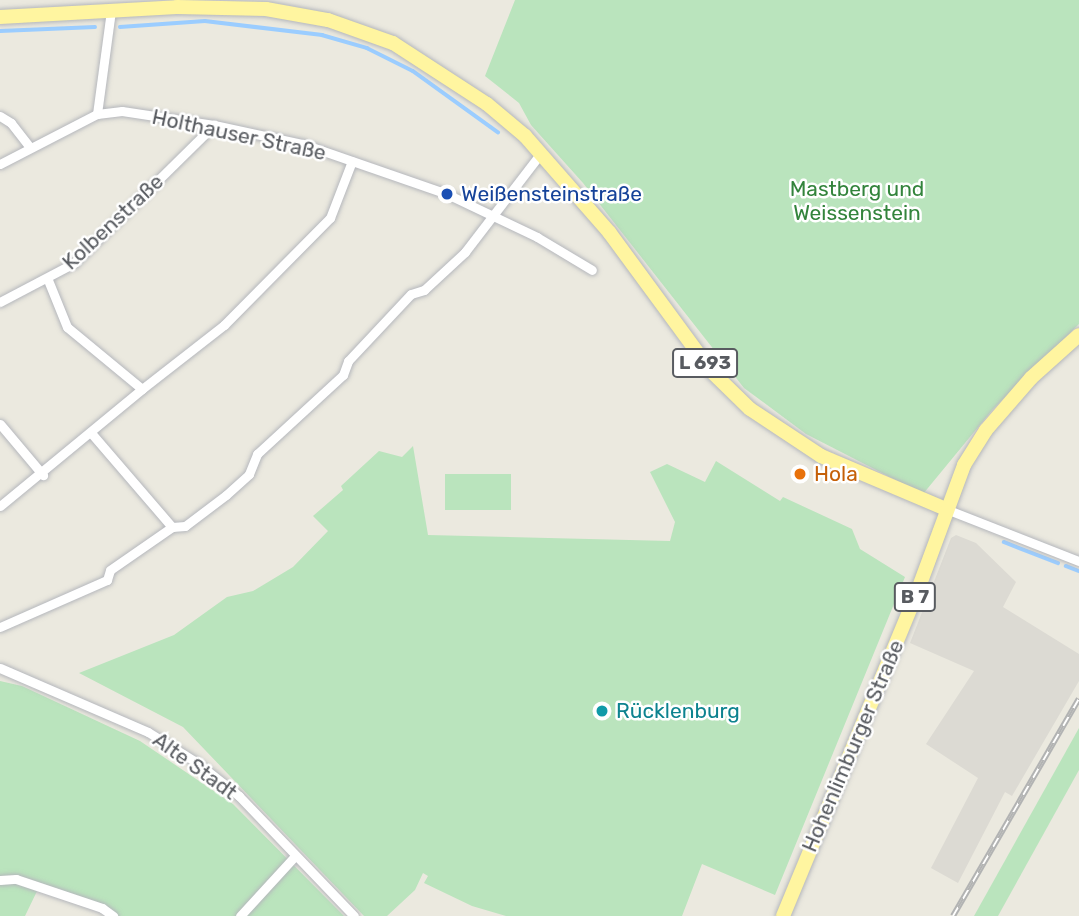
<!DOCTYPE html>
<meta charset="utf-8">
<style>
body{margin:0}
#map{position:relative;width:1079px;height:916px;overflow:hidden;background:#ebe9df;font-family:Rubik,sans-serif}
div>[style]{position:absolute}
.industrial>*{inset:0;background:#dcdad3}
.green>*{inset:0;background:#bae4bd;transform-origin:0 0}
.stream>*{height:3.5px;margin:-1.75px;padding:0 1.75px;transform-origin:1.75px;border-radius:1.75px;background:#9bcdff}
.roads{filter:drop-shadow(0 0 2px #b5b7bc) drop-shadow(0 0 2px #b5b7bc)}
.street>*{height:9px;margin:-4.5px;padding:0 4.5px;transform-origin:4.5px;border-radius:4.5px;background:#fff}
.primary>*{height:14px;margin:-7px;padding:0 7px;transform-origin:7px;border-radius:7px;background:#fff5a0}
.rail>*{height:6px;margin-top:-3px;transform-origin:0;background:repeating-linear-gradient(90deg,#fff 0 10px,#b2b3b3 0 20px);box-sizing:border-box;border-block:2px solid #b2b3b3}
.dots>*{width:19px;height:19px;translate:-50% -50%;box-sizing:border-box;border:4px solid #fff;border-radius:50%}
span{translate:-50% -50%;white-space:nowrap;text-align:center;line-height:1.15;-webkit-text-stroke:5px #fff;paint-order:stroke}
.shield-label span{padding:2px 5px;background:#fff;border:2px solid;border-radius:5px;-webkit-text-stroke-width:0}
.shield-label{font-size:19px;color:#585b60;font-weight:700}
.street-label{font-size:21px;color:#585b60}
.park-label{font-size:21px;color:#33843c}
.transit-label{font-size:21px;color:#164399}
.left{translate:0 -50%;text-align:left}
.food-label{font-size:21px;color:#c56008}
.culture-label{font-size:21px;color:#0d838f}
</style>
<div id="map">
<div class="industrial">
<i style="clip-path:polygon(956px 535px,976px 543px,1016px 582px,1003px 607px,1079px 654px,1079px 681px,1012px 796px,1005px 792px,958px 883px,931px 868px,978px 778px,926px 744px,974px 671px,910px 643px,951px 538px)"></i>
</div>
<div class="green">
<i style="clip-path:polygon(515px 0,1079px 0,1079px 324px,993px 409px,923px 494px,806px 434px,744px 388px,583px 183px,531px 125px,519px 103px,485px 76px)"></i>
<i style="clip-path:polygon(413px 446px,428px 535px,670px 541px,675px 522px,650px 472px,667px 464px,705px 482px,716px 461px,780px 501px,783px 497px,852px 529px,860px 549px,905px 577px,775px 895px,702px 864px,682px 916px,506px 916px,472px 906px,424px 883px,428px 876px,423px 873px,415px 890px,387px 916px,364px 916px,183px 727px,79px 673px,174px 635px,227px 597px,253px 591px,293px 567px,328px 531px,313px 516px,343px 490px,341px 486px,379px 451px,402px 457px)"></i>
<i style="left:445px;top:474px;width:66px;height:36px"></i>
<i style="clip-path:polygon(0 681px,22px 686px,140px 741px,233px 804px,344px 916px,113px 916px,39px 887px,25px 916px,0 916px)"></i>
<i style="clip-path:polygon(1079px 728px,1079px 770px,998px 916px,974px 916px)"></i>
</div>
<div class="stream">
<i style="left:120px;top:27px;width:85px;rotate:-4deg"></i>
<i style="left:205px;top:21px;width:118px;rotate:6.8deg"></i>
<i style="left:322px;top:35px;width:47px;rotate:16.1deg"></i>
<i style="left:367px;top:48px;width:51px;rotate:26.6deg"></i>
<i style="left:413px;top:71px;width:105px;rotate:35.7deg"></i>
<i style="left:0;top:31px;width:95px;rotate:-2.4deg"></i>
<i style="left:1004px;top:542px;width:58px;rotate:21.3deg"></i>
<i style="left:1066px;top:566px;width:14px;rotate:21deg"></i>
</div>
<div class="roads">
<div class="street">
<i style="left:97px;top:114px;width:105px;rotate:-82.3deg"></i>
<i style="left:0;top:116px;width:13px;rotate:32deg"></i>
<i style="left:11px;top:123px;width:31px;rotate:52deg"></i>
<i style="left:0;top:164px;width:109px;rotate:-27.3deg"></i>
<i style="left:97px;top:114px;width:25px;rotate:-7deg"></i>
<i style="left:122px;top:111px;width:93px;rotate:8.7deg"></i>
<i style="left:214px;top:125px;width:91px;rotate:12.1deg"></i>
<i style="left:303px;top:144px;width:152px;rotate:19.1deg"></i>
<i style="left:447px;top:194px;width:100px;rotate:25.5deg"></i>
<i style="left:537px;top:237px;width:64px;rotate:31deg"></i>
<i style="left:0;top:302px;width:84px;rotate:-27.8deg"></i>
<i style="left:74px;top:263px;width:197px;rotate:-44.6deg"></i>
<i style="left:142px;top:389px;width:104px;rotate:-38deg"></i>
<i style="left:224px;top:325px;width:151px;rotate:-45.3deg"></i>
<i style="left:330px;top:218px;width:61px;rotate:-68.9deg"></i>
<i style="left:0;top:424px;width:67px;rotate:49.9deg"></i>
<i style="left:92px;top:434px;width:123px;rotate:49.3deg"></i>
<i style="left:0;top:506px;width:184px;rotate:-39.5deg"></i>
<i style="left:142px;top:389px;width:97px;rotate:-140.4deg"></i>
<i style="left:67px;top:327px;width:51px;rotate:-112deg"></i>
<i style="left:946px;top:509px;width:143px;rotate:21.4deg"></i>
<i style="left:0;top:627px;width:117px;rotate:-23.7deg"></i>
<i style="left:107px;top:580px;width:10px;rotate:-73deg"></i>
<i style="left:110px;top:570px;width:75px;rotate:-34.7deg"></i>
<i style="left:172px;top:527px;width:13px;rotate:-4deg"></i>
<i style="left:185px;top:526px;width:51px;rotate:-37.1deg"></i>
<i style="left:226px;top:495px;width:31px;rotate:-42deg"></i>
<i style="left:249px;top:474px;width:22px;rotate:-68deg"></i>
<i style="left:257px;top:454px;width:117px;rotate:-42.6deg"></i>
<i style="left:343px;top:375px;width:15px;rotate:-70deg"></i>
<i style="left:348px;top:361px;width:92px;rotate:-46.8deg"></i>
<i style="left:411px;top:294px;width:14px;rotate:-17deg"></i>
<i style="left:424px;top:290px;width:56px;rotate:-42.8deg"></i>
<i style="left:465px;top:252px;width:125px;rotate:-52.5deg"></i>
<i style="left:0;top:668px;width:161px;rotate:23.4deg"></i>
<i style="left:148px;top:732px;width:57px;rotate:32deg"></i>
<i style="left:196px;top:762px;width:55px;rotate:38.3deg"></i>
<i style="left:239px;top:796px;width:166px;rotate:46.2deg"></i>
<i style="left:0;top:880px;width:16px;rotate:-4deg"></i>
<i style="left:16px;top:879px;width:91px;rotate:18.6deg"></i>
<i style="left:102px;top:908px;width:14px;rotate:36deg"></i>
<i style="left:240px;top:916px;width:80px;rotate:-47.5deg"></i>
</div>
<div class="primary">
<i style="left:0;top:17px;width:177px;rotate:-3.2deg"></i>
<i style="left:177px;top:7px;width:89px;rotate:1.3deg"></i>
<i style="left:266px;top:9px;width:63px;rotate:10.1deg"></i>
<i style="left:328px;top:20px;width:69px;rotate:19.5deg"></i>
<i style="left:393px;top:43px;width:112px;rotate:33deg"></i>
<i style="left:487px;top:104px;width:50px;rotate:40.1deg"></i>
<i style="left:525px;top:136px;width:128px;rotate:48.8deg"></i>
<i style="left:609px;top:232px;width:172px;rotate:53.7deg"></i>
<i style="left:711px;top:371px;width:54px;rotate:44.3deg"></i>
<i style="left:750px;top:409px;width:85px;rotate:33.5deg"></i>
<i style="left:821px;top:456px;width:136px;rotate:23deg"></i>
<i style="left:783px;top:916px;width:347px;rotate:-67.5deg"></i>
<i style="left:916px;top:595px;width:139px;rotate:-69.7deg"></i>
<i style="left:964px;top:465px;width:41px;rotate:-57.8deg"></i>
<i style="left:986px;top:430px;width:69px;rotate:-49.1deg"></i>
<i style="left:1031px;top:378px;width:64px;rotate:-41.9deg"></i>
</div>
</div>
<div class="rail">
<i style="left:953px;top:916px;width:251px;rotate:-59.9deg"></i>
</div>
<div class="dots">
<i style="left:447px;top:194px;background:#1a4fb4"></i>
<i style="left:800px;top:474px;background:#e8710a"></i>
<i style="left:602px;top:711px;background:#0f9aa8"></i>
</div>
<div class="shield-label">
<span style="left:705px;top:363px">L 693</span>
<span style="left:915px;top:597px">B 7</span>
</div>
<div class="street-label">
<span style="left:239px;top:135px;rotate:12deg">Holthauser Straße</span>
<span style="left:113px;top:222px;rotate:-43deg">Kolbenstraße</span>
<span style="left:853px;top:746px;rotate:-67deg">Hohenlimburger Straße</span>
<span style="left:195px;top:766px;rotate:36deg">Alte Stadt</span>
</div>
<div class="park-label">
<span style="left:857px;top:201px">Mastberg und<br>Weissenstein</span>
</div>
<div class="transit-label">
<span class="left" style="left:461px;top:194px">Weißensteinstraße</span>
</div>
<div class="food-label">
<span class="left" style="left:814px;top:474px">Hola</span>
</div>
<div class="culture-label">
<span class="left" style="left:616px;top:711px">Rücklenburg</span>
</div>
</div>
